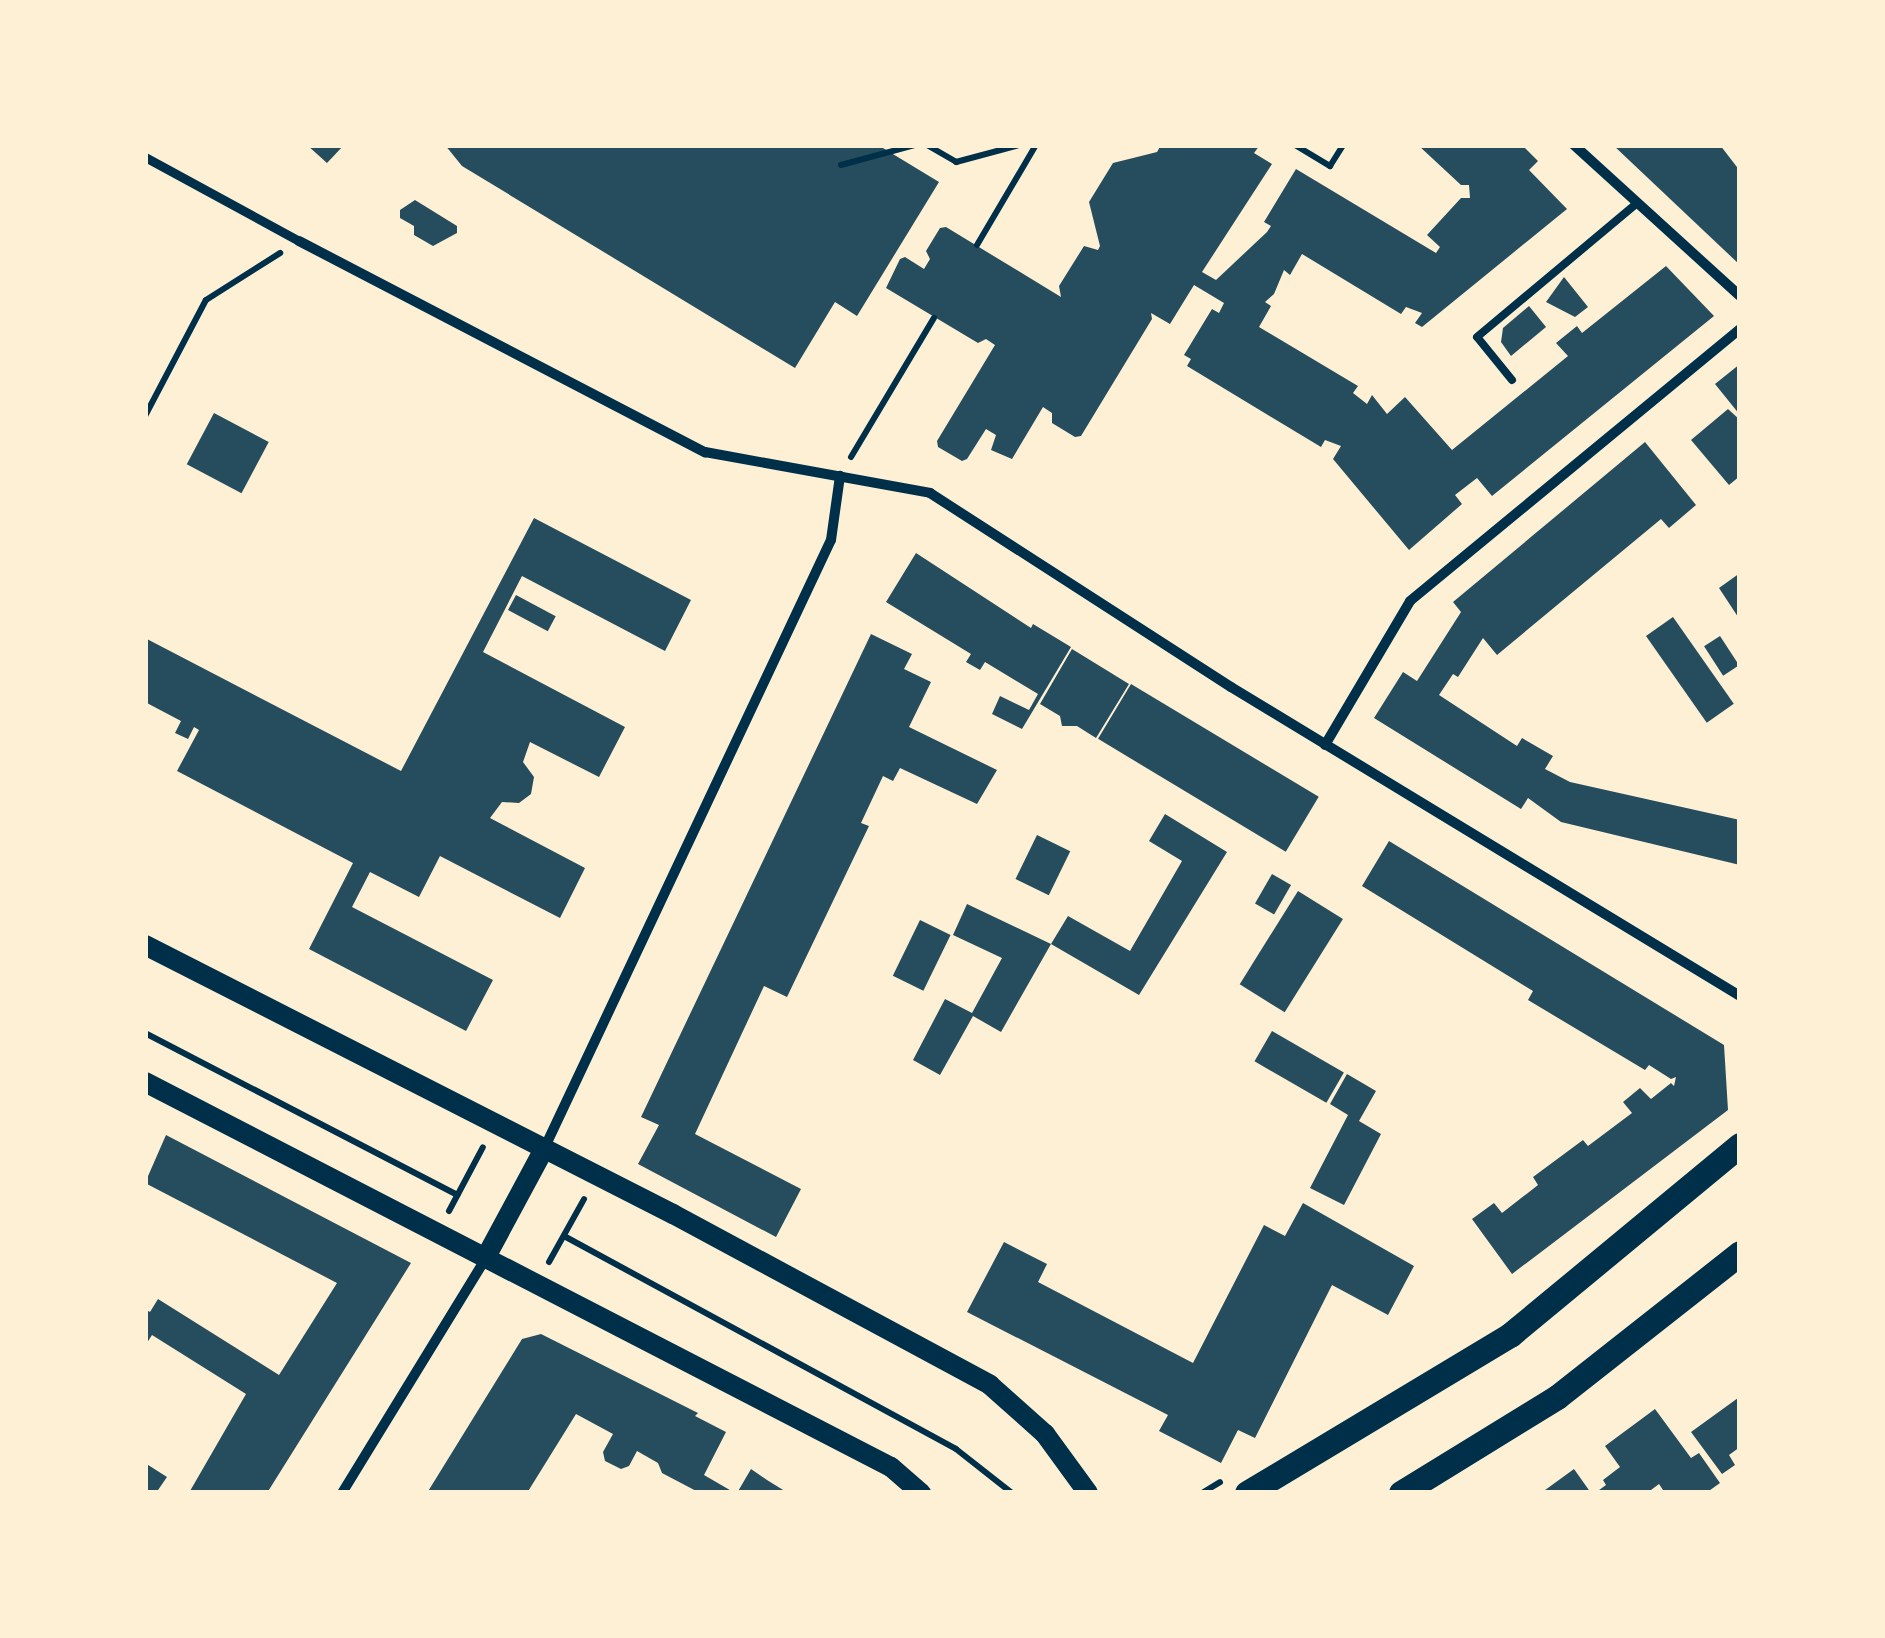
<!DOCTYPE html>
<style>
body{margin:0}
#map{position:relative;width:1885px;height:1638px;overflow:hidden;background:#fdf0d5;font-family:"Varela Round",sans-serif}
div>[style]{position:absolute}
.building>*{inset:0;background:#264d5e;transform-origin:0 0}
.path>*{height:6px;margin:-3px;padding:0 3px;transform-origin:3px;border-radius:3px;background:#003049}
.service>*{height:8px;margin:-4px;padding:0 4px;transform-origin:4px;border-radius:4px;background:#003049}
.pedestrian>*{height:9px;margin:-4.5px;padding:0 4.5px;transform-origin:4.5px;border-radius:4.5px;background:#003049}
.minor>*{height:10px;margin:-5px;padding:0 5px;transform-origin:5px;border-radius:5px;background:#003049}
.secondary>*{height:20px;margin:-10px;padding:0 10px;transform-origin:10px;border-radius:10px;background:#003049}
.primary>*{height:25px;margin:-12.5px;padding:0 12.5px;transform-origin:12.5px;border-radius:12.5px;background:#003049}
span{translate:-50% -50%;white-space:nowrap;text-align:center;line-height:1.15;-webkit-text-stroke:10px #fdf0d5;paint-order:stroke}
.frame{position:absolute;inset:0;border:148px solid #fdf0d5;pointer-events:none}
</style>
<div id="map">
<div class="building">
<i style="clip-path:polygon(307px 145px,344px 145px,327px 163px)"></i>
<i style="clip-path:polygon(445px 145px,878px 145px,939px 182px,857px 316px,835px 302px,795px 368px,462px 166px)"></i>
<i style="clip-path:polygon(1161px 145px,1260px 145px,1254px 153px,1272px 164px,1202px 272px,1216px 280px,1267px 232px,1271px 226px,1264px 222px,1296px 169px,1436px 253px,1440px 247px,1427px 235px,1461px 198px,1470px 198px,1469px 185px,1461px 185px,1418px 145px,1522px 145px,1538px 161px,1529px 170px,1567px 209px,1422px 327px,1415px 323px,1422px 313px,1406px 307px,1401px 314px,1302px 254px,1290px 275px,1284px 270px,1274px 294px,1265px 302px,1271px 306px,1259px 327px,1358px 386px,1353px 393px,1367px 404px,1372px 395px,1387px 414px,1405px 397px,1452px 450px,1568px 356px,1556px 343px,1577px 326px,1582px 333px,1666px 266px,1714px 316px,1492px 496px,1477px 478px,1455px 495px,1462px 504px,1409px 550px,1333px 459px,1341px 446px,1325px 440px,1321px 447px,1187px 366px,1191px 359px,1184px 355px,1212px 309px,1219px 313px,1224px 303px,1194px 285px,1170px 324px,1151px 313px,1152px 319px,1081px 436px,1075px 437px,1052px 423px,1052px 413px,1043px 407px,1012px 459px,991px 450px,996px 435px,986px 429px,967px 459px,962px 461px,938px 447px,937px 441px,995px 345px,986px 339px,978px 343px,886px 288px,900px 259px,905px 257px,924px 269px,930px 259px,926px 251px,940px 228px,946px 227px,1061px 297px,1059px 286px,1084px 246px,1098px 250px,1100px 246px,1089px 202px,1113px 163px,1157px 152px)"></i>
<i style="clip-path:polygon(1613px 145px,1720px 145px,1740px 171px,1740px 265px)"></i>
<i style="clip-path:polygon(415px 200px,457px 226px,457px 233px,433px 246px,414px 235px,414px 226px,400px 218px,400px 210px)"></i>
<i style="clip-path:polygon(1564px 277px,1588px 307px,1575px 317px,1546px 302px)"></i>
<i style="clip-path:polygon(1529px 306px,1546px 327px,1511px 356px,1501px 342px,1503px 328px)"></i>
<i style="clip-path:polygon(1740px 364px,1740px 415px,1715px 384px)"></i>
<i style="clip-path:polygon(1728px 409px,1740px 420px,1740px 476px,1729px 485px,1691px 440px)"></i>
<i style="left:214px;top:413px;width:62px;height:58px;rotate:28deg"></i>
<i style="clip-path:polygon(1645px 442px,1696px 505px,1669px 528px,1661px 519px,1497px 655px,1483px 638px,1458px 677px,1453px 674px,1439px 695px,1517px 746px,1522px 738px,1553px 756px,1545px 769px,1570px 782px,1740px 820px,1740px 865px,1561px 822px,1528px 798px,1521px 809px,1374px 718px,1403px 672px,1417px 681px,1461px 612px,1453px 602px)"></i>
<i style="clip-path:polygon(534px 518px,691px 600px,665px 651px,522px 576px,483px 652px,625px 727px,599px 777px,530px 742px,523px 762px,534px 777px,531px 794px,519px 803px,502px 802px,490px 818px,585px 868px,560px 918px,440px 856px,419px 897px,370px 872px,352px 907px,493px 980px,466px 1031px,309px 949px,353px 863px,177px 771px,199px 730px,194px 727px,188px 739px,175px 733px,181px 721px,145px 702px,145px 638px,401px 771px)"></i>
<i style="clip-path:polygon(916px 553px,1031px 628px,1033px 624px,1071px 647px,1022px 729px,992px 714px,1000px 696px,1029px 710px,1038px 694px,985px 662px,980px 670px,966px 662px,971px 654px,886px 602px)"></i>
<i style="clip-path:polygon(1740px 573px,1740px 620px,1719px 588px)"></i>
<i style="left:516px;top:595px;width:45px;height:17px;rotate:28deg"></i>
<i style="left:1673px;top:617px;width:106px;height:33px;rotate:55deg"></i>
<i style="clip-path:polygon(871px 634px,912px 654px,904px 669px,931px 682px,909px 727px,997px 770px,977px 804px,900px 768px,893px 781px,883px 776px,861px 823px,869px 826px,787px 997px,764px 986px,695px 1134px,801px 1189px,776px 1237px,638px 1164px,659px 1125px,641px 1117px)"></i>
<i style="left:1720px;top:636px;width:35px;height:19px;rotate:57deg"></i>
<i style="clip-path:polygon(1072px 649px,1129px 684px,1096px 738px,1077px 726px,1062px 726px,1060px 716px,1040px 704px)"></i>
<i style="left:1131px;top:684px;width:219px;height:64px;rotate:31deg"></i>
<i style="clip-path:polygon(1165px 814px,1227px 852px,1139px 995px,1051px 944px,1068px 916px,1130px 951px,1182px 861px,1149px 841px)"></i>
<i style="left:1037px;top:835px;width:37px;height:49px;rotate:26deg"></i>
<i style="clip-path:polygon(1389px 841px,1724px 1045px,1728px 1110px,1512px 1274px,1472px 1219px,1494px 1203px,1502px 1213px,1538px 1185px,1533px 1177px,1583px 1140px,1588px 1146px,1632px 1113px,1623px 1102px,1640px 1088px,1651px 1099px,1671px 1083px,1674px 1086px,1676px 1077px,1671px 1079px,1649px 1065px,1645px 1070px,1528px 1000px,1533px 991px,1362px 886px)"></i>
<i style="left:1272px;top:874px;width:22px;height:34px;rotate:30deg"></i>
<i style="left:1298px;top:891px;width:53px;height:110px;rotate:32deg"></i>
<i style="clip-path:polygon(967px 904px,1051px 944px,1001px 1032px,973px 1016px,940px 1075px,913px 1060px,945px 999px,972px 1013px,1002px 958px,953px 935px)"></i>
<i style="left:920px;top:920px;width:34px;height:62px;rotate:26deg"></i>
<i style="left:1272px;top:1031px;width:83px;height:35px;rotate:30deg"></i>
<i style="clip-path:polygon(1347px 1074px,1376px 1091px,1359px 1121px,1381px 1134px,1344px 1205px,1310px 1188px,1348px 1115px,1330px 1104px)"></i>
<i style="clip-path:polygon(166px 1135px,411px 1263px,267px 1493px,190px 1491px,246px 1394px,152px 1335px,145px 1346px,145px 1309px,150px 1312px,158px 1299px,279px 1375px,337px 1283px,145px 1183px)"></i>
<i style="clip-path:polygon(1303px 1203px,1414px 1266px,1388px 1315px,1332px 1285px,1255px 1438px,1238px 1430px,1221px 1463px,1159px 1431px,1168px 1415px,967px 1312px,1004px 1242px,1047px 1264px,1038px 1282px,1193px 1363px,1264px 1225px,1285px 1236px)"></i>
<i style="clip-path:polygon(541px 1334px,698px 1413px,695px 1416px,726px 1432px,704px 1475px,735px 1493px,700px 1493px,662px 1473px,658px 1463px,637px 1451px,629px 1466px,621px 1469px,605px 1461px,603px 1452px,613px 1434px,576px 1414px,527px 1493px,427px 1493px,522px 1339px)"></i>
<i style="clip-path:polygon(1738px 1398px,1740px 1447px,1729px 1455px,1735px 1465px,1722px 1474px,1691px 1432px)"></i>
<i style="clip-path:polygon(1655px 1409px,1691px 1458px,1699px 1453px,1720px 1483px,1706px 1493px,1665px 1493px,1659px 1484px,1647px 1493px,1595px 1493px,1606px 1485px,1603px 1480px,1620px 1467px,1605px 1446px)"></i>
<i style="clip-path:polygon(145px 1463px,167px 1477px,156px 1493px,145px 1493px)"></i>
<i style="clip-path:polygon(751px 1469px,767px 1480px,788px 1493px,737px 1493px)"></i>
<i style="clip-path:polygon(1574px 1469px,1591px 1493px,1541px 1493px)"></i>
</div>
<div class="path">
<i style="left:927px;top:145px;width:34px;rotate:30deg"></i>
<i style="left:956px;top:162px;width:65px;rotate:-15.1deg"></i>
<i style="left:1295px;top:145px;width:41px;rotate:31deg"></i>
<i style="left:1330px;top:166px;width:25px;rotate:-58deg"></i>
<i style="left:841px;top:165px;width:77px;rotate:-15.1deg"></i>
<i style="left:977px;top:245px;width:116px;rotate:-59.5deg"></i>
<i style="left:145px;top:416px;width:131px;rotate:-62.3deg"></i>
<i style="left:206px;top:300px;width:88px;rotate:-32.4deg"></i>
<i style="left:851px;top:457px;width:162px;rotate:-59.2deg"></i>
<i style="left:145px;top:1033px;width:352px;rotate:27.4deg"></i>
<i style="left:449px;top:1211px;width:72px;rotate:-62deg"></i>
<i style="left:564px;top:1236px;width:446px;rotate:28.5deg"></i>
<i style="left:956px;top:1449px;width:71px;rotate:38.2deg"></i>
<i style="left:549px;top:1262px;width:72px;rotate:-60.9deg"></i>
<i style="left:1202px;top:1493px;width:21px;rotate:-31deg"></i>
</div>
<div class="service">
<i style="left:1512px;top:380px;width:55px;rotate:-129.1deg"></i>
<i style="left:1477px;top:337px;width:209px;rotate:-39.9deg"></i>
</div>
<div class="pedestrian">
<i style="left:145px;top:157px;width:175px;rotate:28.6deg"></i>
</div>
<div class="minor">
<i style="left:1574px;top:145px;width:224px;rotate:42.3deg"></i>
<i style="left:299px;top:241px;width:458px;rotate:27.5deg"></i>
<i style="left:705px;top:452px;width:229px;rotate:10.3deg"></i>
<i style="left:930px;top:493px;width:358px;rotate:32.8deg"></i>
<i style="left:1231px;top:687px;width:595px;rotate:31.26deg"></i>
<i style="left:1325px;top:745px;width:167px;rotate:-59.4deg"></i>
<i style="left:1410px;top:601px;width:428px;rotate:-39.5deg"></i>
<i style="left:544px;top:1149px;width:673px;rotate:-64.77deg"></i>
<i style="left:831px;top:540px;width:65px;rotate:-82deg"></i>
<i style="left:342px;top:1493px;width:278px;rotate:-58.5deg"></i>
</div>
<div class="secondary">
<i style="left:145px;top:945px;width:593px;rotate:27deg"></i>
<i style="left:673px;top:1214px;width:360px;rotate:28.3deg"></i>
<i style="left:990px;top:1385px;width:74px;rotate:41.7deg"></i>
<i style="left:1045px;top:1434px;width:73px;rotate:53.9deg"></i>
<i style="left:145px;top:1082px;width:839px;rotate:27.3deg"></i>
<i style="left:891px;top:1467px;width:40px;rotate:41deg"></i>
<i style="left:487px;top:1255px;width:120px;rotate:-61.7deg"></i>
</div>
<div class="primary">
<i style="left:1247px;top:1493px;width:307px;rotate:-31deg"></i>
<i style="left:1510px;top:1335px;width:298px;rotate:-39.6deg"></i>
<i style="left:1401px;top:1493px;width:183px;rotate:-31.6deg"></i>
<i style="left:1557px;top:1397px;width:233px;rotate:-38.2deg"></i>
</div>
<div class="frame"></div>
</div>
